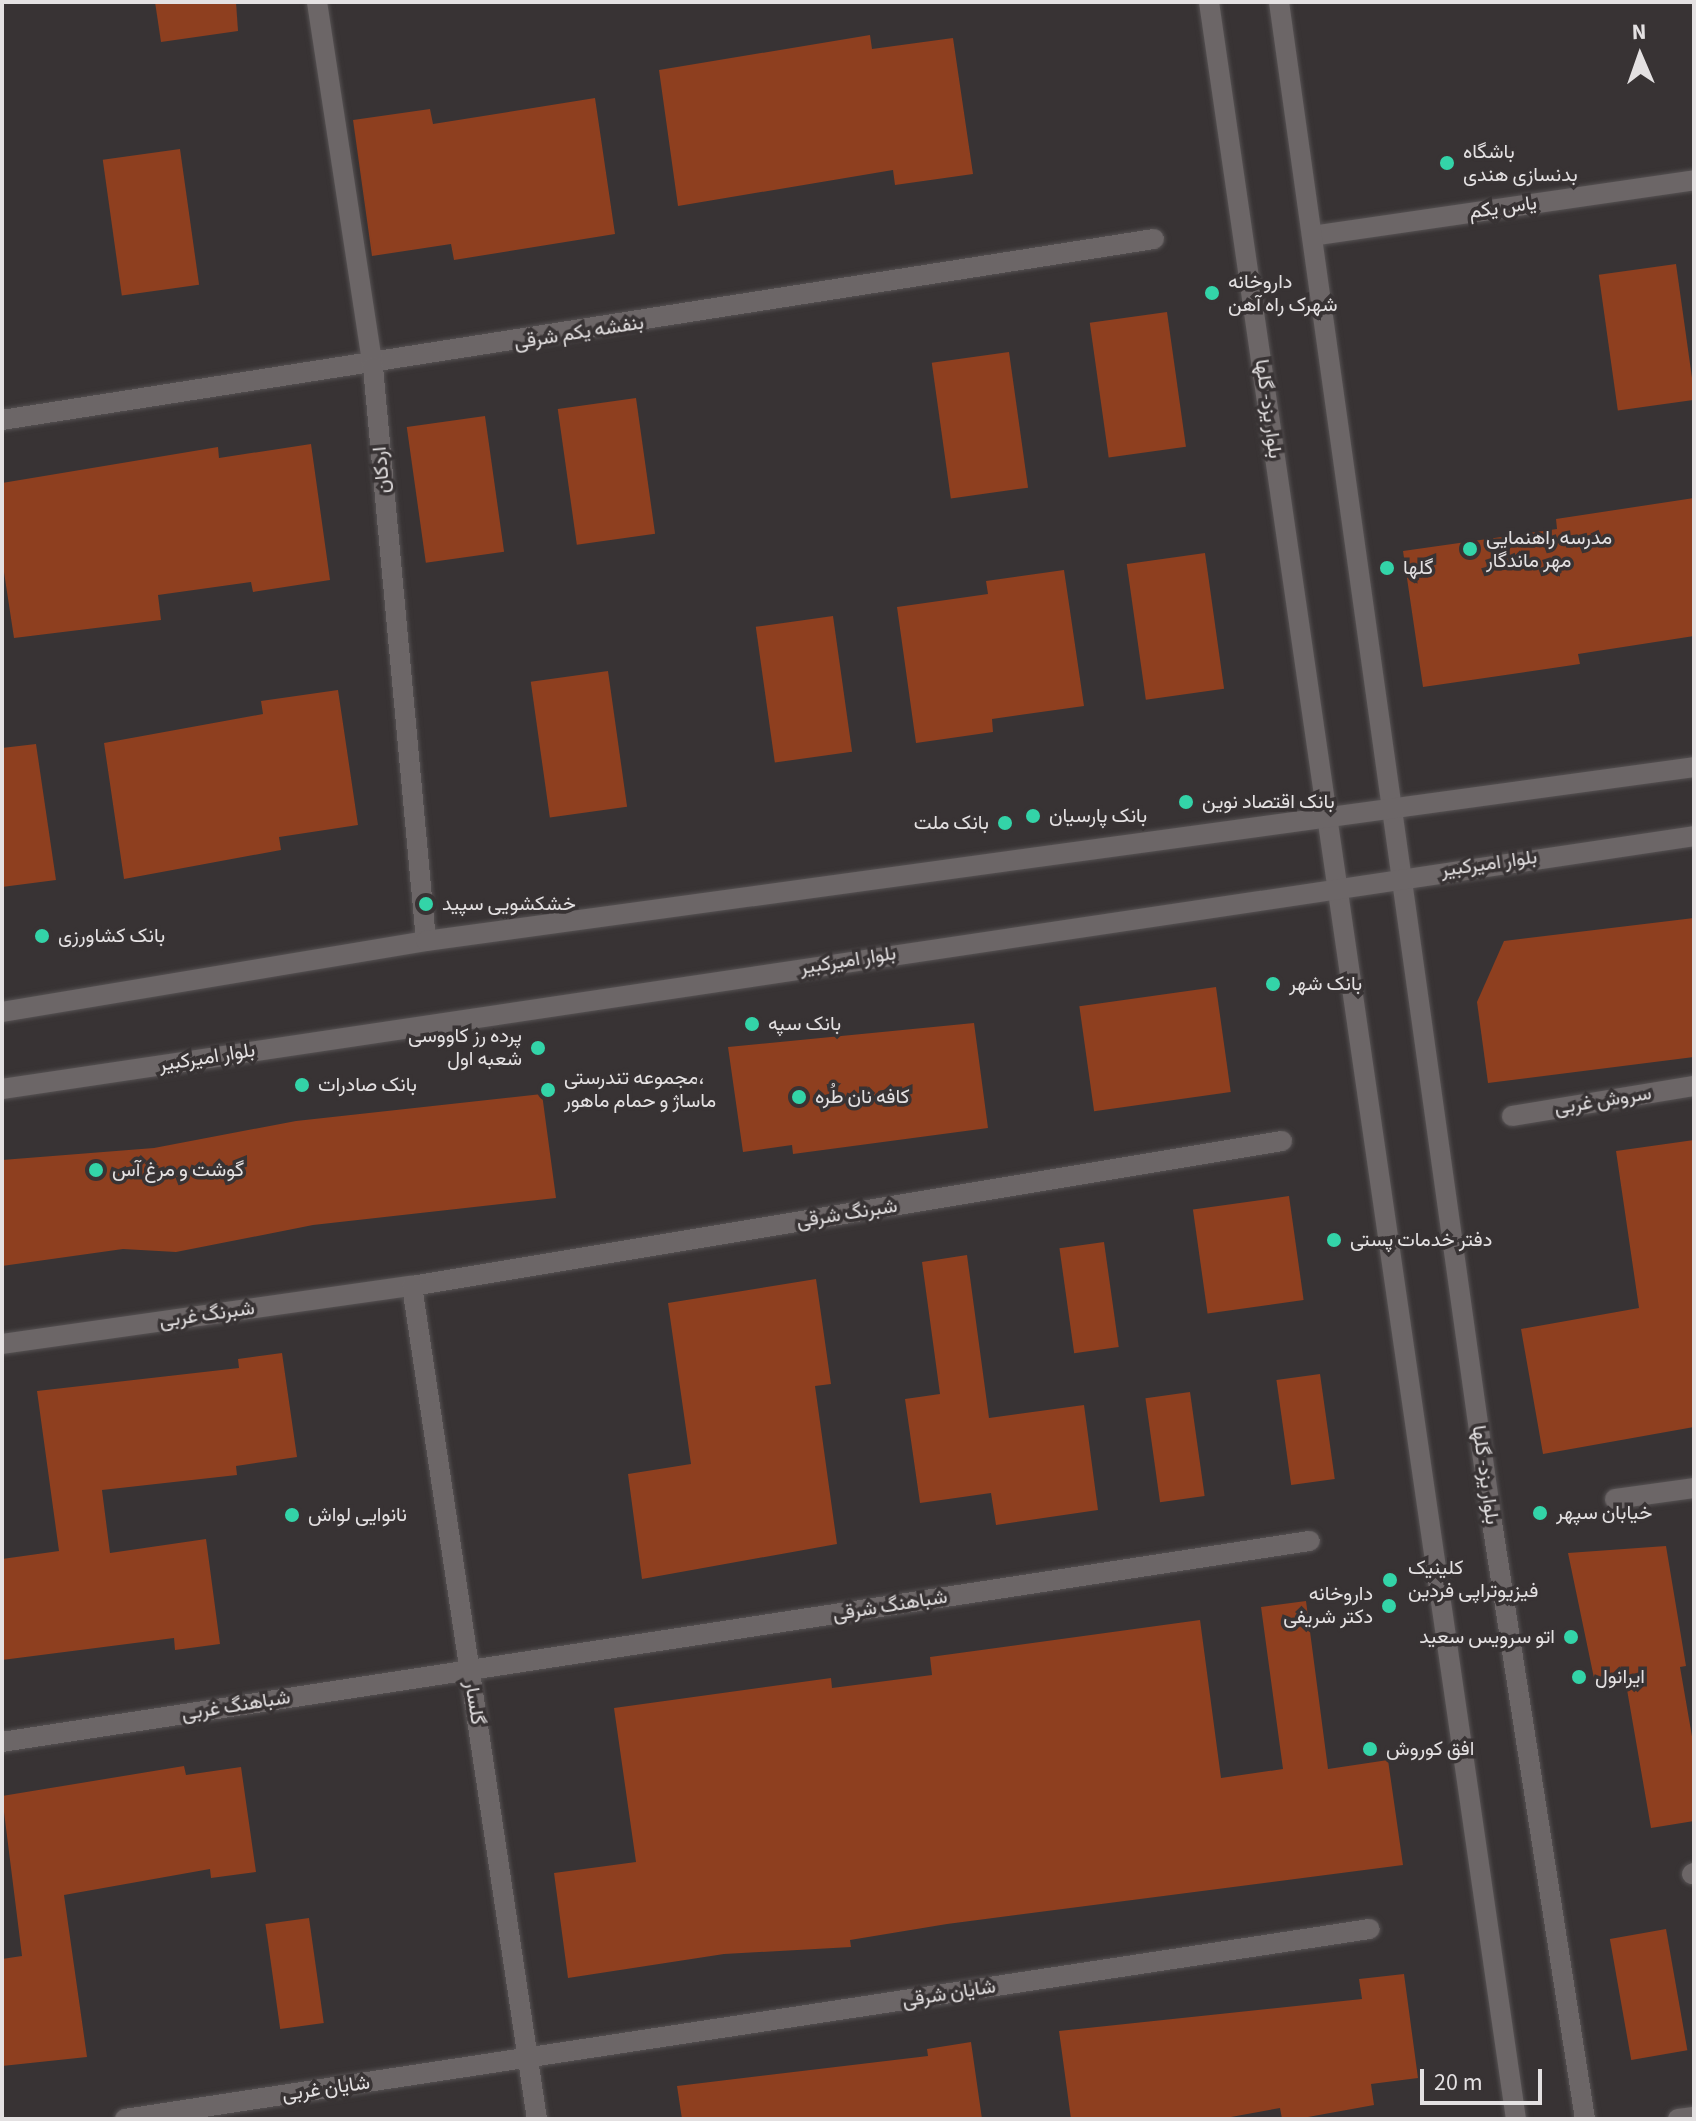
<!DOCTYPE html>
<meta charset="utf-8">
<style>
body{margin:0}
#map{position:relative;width:1696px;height:2121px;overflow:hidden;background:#383334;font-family:"Source Sans 3",Vazirmatn,sans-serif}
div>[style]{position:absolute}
.building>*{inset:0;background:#8e3f1f;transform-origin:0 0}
.roads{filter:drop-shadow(0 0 2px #565253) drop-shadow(0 0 2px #565253)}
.minor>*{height:20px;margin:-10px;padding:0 10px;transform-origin:10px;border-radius:10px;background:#6c6667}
.tertiary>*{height:20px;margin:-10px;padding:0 10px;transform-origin:10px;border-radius:10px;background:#6c6667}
.secondary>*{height:20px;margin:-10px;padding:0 10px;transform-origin:10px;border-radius:10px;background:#6c6667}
.dots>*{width:22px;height:22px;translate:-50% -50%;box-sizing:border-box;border:4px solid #383334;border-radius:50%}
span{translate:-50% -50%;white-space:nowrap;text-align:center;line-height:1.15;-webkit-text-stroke:7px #383334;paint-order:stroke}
.poi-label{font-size:20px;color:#e4e1e2}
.left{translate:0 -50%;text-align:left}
.right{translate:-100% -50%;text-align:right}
.street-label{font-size:20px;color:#e4e1e2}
.frame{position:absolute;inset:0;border:4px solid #e4e1e2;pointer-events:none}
.north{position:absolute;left:1600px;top:16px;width:80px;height:80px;-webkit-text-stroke:6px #383334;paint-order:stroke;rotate:358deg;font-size:22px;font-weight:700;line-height:32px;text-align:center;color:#e4e1e2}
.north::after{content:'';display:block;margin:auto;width:28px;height:36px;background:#e4e1e2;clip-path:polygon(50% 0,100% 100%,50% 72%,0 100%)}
.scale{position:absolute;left:1420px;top:2069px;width:122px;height:36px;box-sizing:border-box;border:4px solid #e4e1e2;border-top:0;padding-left:10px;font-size:24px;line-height:28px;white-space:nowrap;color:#e4e1e2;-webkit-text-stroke:6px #383334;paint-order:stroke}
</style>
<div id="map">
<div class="building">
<i style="clip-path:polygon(155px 2px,236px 2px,238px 31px,161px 42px)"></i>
<i style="clip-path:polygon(870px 35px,872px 49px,953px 38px,973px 174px,895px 185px,893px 170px,678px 206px,659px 70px)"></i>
<i style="clip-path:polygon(595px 98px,615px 234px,454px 260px,451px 244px,372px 256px,353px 120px,430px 109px,433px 124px)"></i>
<i style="left:180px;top:149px;width:137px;height:78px;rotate:82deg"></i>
<i style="left:1676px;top:264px;width:137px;height:78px;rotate:82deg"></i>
<i style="left:1167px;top:312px;width:136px;height:78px;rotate:82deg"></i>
<i style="left:1009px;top:352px;width:137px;height:78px;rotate:82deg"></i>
<i style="left:636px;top:398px;width:137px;height:79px;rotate:82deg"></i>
<i style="left:485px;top:416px;width:137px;height:79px;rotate:82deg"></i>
<i style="clip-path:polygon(311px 444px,330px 580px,253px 592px,251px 582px,158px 595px,161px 620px,14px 638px,2px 559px,2px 483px,218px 447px,219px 458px)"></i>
<i style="clip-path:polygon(1694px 498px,1694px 636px,1578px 654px,1580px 664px,1423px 687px,1403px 551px,1557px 529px,1556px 519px)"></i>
<i style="left:1205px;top:553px;width:137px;height:79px;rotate:82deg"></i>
<i style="clip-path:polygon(1064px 570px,1084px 706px,992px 719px,993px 732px,916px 743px,897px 607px,988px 594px,986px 581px)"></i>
<i style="left:833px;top:616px;width:137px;height:78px;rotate:82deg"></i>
<i style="left:608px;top:671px;width:137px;height:78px;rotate:82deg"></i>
<i style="clip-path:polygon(338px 690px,358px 825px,279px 837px,281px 850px,124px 879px,104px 743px,263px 714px,261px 701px)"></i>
<i style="clip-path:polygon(36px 744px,56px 880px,2px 887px,2px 748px)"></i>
<i style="clip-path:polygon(1694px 918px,1694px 1057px,1488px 1083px,1477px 1002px,1504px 941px)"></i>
<i style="left:1216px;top:987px;width:106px;height:138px;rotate:82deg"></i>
<i style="clip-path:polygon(974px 1023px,988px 1128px,793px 1154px,792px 1145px,743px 1152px,728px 1047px)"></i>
<i style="clip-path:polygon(542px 1094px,556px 1198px,313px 1225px,176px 1252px,123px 1249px,2px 1266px,2px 1160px,154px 1148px,296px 1121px)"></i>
<i style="clip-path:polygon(1694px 1140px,1694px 1427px,1543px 1454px,1521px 1329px,1639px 1308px,1616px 1151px)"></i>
<i style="left:1289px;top:1196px;width:105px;height:97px;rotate:82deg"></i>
<i style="left:1104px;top:1242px;width:106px;height:45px;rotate:82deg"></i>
<i style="clip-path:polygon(967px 1255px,989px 1418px,1084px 1405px,1098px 1510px,996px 1525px,991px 1493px,920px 1503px,905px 1399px,940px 1394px,922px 1262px)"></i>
<i style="clip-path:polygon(816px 1279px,831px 1384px,815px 1386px,837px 1544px,642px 1579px,628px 1474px,691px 1464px,668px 1303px)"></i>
<i style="clip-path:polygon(282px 1353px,297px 1457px,236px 1466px,237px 1475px,102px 1490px,110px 1553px,206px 1539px,220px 1644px,175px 1650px,174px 1638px,2px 1660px,2px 1559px,59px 1551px,37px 1391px,239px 1368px,238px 1359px)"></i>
<i style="left:1320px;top:1374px;width:106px;height:44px;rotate:82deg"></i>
<i style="left:1190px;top:1392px;width:105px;height:45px;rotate:82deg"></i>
<i style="clip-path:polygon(1666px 1546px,1686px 1666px,1680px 1667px,1694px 1748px,1694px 1821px,1651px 1828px,1625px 1678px,1595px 1683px,1568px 1553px)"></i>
<i style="clip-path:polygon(1306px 1601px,1328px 1769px,1388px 1760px,1403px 1865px,947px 1924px,850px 1940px,851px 1947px,724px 1954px,568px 1978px,554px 1873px,636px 1862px,614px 1708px,831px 1678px,832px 1688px,932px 1675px,930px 1657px,1200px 1620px,1221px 1778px,1283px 1769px,1261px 1607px)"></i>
<i style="clip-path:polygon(184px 1766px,186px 1775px,241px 1767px,256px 1872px,211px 1878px,210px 1869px,64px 1895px,87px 2057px,2px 2066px,2px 1959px,22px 1956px,2px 1796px)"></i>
<i style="left:309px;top:1918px;width:106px;height:44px;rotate:82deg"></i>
<i style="left:1666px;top:1929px;width:123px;height:57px;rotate:80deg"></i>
<i style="clip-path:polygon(1404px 1974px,1418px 2078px,1371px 2084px,1374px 2105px,1297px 2119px,1282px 2119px,1280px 2108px,1220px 2119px,1071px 2119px,1059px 2031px,1362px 1999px,1359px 1979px)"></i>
<i style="clip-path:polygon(971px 2042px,982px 2119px,682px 2119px,677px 2086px,928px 2056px,927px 2049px)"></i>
</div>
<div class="roads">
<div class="minor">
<i style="left:1312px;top:236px;width:386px;rotate:-8.3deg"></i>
<i style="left:2px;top:420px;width:1166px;rotate:-8.93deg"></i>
<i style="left:1512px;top:1116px;width:184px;rotate:-9.4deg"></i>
<i style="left:2px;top:1344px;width:414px;rotate:-8.1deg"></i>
<i style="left:412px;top:1286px;width:882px;rotate:-9.46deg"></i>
<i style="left:1615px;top:1499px;width:80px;rotate:-7.9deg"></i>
<i style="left:2px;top:1742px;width:1323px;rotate:-8.74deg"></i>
<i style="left:1692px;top:1874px;width:2px;rotate:-27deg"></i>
<i style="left:125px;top:2119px;width:1259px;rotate:-8.68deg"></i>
</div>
<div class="tertiary">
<i style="left:317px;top:2px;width:369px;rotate:81.3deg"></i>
<i style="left:373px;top:367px;width:576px;rotate:84.72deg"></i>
<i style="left:412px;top:1286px;width:842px;rotate:81.47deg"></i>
</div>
<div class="secondary">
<i style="left:1209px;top:2px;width:2139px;rotate:81.75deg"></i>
<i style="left:1279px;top:2px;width:1529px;rotate:82.03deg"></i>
<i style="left:1491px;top:1516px;width:610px;rotate:81.14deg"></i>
<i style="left:2px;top:1012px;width:430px;rotate:-9.5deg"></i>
<i style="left:426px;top:941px;width:1280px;rotate:-7.81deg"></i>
<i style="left:2px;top:1089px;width:1711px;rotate:-8.5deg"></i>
<i style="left:1678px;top:2119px;width:16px;rotate:-7deg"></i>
</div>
</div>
<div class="dots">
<i style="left:1447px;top:163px;background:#33d4a8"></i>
<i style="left:1212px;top:293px;background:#33d4a8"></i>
<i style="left:1470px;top:549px;background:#33d4a8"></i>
<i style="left:1387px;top:568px;background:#33d4a8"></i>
<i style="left:1186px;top:802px;background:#33d4a8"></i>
<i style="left:1033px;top:816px;background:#33d4a8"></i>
<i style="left:1005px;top:823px;background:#33d4a8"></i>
<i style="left:426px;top:904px;background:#33d4a8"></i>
<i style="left:42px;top:936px;background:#33d4a8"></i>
<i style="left:1273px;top:984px;background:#33d4a8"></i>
<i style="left:752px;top:1024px;background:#33d4a8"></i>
<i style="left:538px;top:1048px;background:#33d4a8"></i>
<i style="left:302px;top:1085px;background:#33d4a8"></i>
<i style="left:548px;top:1090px;background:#33d4a8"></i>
<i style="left:799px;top:1097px;background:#33d4a8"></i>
<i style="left:96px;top:1170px;background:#33d4a8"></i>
<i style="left:1334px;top:1240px;background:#33d4a8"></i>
<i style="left:1540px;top:1513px;background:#33d4a8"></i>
<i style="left:292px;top:1515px;background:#33d4a8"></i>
<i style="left:1390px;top:1580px;background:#33d4a8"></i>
<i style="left:1389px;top:1606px;background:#33d4a8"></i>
<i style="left:1571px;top:1637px;background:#33d4a8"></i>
<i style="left:1579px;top:1677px;background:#33d4a8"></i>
<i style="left:1370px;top:1749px;background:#33d4a8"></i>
</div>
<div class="poi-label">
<span class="left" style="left:1463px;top:164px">باشگاه<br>بدنسازی هندی</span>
<span class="left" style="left:1228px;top:294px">داروخانه<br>شهرک راه آهن</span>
<span class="left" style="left:1486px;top:550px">مدرسه راهنمایی<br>مهر ماندگار</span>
<span class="left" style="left:1403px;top:568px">گلها</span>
<span class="left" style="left:1202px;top:802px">بانک اقتصاد نوین</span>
<span class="left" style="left:1049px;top:816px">بانک پارسیان</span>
<span class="right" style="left:989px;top:823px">بانک ملت</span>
<span class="left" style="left:442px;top:904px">خشکشویی سپید</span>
<span class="left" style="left:58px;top:936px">بانک کشاورزی</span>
<span class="left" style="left:1289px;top:984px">بانک شهر</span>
<span class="left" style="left:768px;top:1024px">بانک سپه</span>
<span class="right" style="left:522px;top:1048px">پرده رز کاووسی<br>شعبه اول</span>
<span class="left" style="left:564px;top:1090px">مجموعه تندرستی،<br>ماساژ و حمام ماهور</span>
<span class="left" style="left:318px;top:1085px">بانک صادرات</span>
<span class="left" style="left:815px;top:1097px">کافه نان طُره</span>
<span class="left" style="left:112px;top:1170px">گوشت و مرغ آس</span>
<span class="left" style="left:1350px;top:1240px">دفتر خدمات پستی</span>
<span class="left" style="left:1556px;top:1513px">خیابان سپهر</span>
<span class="left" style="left:308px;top:1515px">نانوایی لواش</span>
<span class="left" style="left:1408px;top:1580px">کلینیک<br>فیزیوتراپی فردین</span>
<span class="right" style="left:1373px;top:1606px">داروخانه<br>دکتر شریفی</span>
<span class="right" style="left:1555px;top:1637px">اتو سرویس سعید</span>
<span class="left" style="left:1595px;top:1677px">ایرانول</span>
<span class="left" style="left:1386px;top:1749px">افق کوروش</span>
</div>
<div class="street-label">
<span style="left:1503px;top:208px;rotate:-8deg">یاس یکم</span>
<span style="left:579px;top:333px;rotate:-9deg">بنفشه یکم شرقی</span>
<span style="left:1268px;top:409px;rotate:82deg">بلوار یزد- گلها</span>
<span style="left:382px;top:470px;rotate:-95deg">اردکان</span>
<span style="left:1489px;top:864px;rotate:-8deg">بلوار امیرکبیر</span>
<span style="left:848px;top:961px;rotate:-9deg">بلوار امیرکبیر</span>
<span style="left:207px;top:1058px;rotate:-9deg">بلوار امیرکبیر</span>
<span style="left:1603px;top:1101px;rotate:-9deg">سروش غربی</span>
<span style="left:847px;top:1214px;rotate:-9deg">شبرنگ شرقی</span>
<span style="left:207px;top:1315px;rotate:-8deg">شبرنگ غربی</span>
<span style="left:1485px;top:1475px;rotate:82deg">بلوار یزد- گلها</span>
<span style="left:890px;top:1606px;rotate:-9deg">شباهنگ شرقی</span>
<span style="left:474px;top:1703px;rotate:81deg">گلسار</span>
<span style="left:236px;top:1706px;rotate:-9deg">شباهنگ غربی</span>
<span style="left:949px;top:1994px;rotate:-9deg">شایان شرقی</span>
<span style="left:326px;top:2089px;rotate:-8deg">شایان غربی</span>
</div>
<div class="frame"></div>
<div class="north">N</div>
<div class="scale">20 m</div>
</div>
